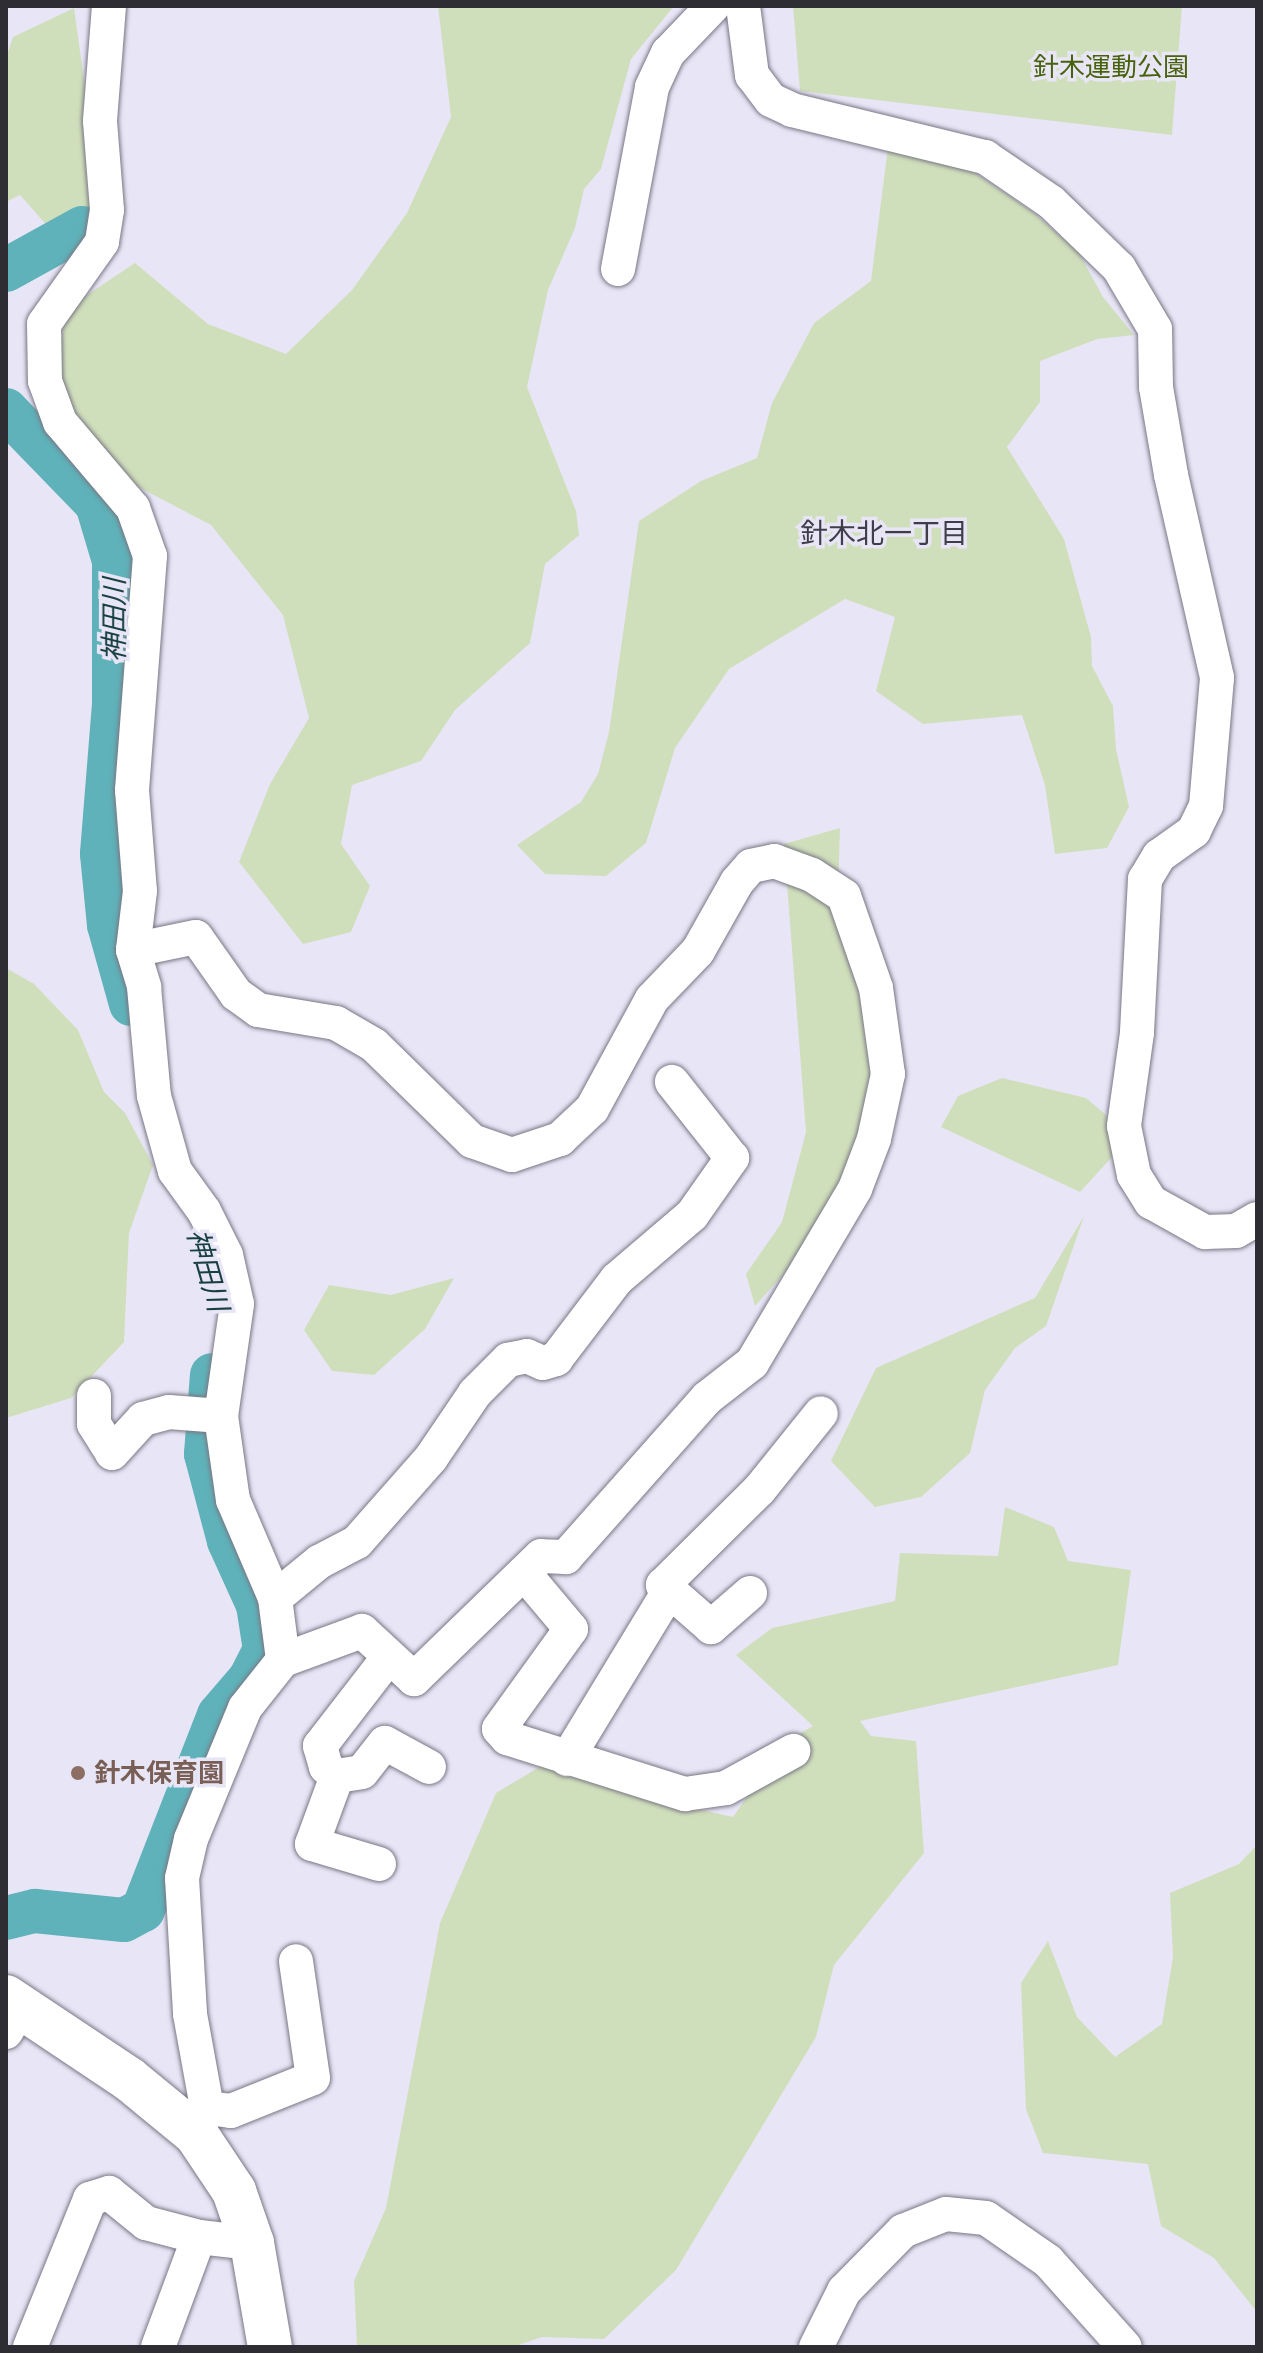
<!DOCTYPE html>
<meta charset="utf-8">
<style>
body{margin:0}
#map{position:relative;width:1263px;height:2353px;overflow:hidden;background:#e8e6f6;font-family:"Golos Text","Noto Sans JP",sans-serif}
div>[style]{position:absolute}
.green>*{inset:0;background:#d0dfbb}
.river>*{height:44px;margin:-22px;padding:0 22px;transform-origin:22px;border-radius:22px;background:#5fb2b9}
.roads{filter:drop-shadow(0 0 2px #797785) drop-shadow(0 0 2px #797785)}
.minor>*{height:34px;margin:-17px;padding:0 17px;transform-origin:17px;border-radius:17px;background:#fff}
.major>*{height:44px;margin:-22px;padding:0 22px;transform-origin:22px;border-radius:22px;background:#fff}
.dots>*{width:22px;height:22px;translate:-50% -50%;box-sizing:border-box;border:4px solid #e8e6f6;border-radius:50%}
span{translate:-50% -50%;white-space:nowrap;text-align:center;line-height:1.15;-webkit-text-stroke:7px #e8e6f6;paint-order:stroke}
.park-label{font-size:26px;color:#48620c}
.education-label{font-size:26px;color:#785e54;font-weight:700}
.left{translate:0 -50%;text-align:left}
.neighbourhood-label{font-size:28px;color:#3f3d49}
.water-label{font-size:28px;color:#173f42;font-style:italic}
.frame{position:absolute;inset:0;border:8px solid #2e2d33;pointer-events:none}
</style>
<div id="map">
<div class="green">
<i style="clip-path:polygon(438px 6px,674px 6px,631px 59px,601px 169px,584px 189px,575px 228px,548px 290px,527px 387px,576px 511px,579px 535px,545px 564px,530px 643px,455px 710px,421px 761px,352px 785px,341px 844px,370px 886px,351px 932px,303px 944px,239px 862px,270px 784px,309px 718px,283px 615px,211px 525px,104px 469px,57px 383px,66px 309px,135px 263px,208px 324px,286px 354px,352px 290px,407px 213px,451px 117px)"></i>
<i style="clip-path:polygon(793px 6px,1182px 6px,1172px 135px,800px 91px)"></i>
<i style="clip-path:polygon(74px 8px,101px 202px,59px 239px,20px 195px,6px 202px,6px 58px,13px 37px)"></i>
<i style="clip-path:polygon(888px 147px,965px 166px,1034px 213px,1079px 253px,1103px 297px,1134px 335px,1097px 339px,1040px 361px,1040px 402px,1007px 447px,1064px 539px,1091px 637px,1092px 666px,1113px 706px,1116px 749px,1129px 807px,1107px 848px,1055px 854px,1045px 785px,1022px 715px,923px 724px,876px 691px,895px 617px,845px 599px,729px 669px,675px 748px,646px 843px,606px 876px,545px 874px,517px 845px,581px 802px,598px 774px,609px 732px,639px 521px,701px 481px,757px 458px,772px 403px,814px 323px,871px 281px)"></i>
<i style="clip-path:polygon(840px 828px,838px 894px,875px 1070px,853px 1153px,811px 1243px,755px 1306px,746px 1274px,782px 1222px,806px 1132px,784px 844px)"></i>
<i style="clip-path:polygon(6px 968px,34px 984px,78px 1030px,104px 1092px,125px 1113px,153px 1165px,129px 1233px,124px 1342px,71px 1398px,6px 1418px)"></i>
<i style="clip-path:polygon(1002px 1078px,1086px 1098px,1105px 1114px,1113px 1131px,1112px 1157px,1080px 1192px,941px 1127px,958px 1096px)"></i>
<i style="clip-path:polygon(1084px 1216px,1046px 1326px,1015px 1348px,985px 1390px,970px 1453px,921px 1497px,875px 1507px,831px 1461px,876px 1368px,1035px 1298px)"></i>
<i style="clip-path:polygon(454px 1278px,425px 1329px,374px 1375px,332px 1371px,304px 1330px,329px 1285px,391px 1295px)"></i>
<i style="clip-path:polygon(1005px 1507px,1054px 1527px,1068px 1561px,1131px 1570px,1118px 1665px,860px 1721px,871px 1736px,916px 1741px,924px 1853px,834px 1965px,816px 2037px,676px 2270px,604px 2339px,542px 2337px,513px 2347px,357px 2347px,354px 2281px,386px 2208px,440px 1923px,496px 1793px,541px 1766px,639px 1796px,733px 1817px,785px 1742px,813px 1726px,736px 1655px,772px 1628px,895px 1601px,900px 1553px,998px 1556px)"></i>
<i style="clip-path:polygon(1257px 1845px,1257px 2312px,1214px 2258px,1161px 2226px,1148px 2164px,1043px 2153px,1026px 2109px,1021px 1983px,1048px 1941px,1077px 2017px,1115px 2057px,1162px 2024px,1173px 1957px,1170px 1893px,1239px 1864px)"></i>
</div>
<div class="river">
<i style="left:6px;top:270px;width:87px;rotate:-28.9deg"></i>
<i style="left:6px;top:410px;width:131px;rotate:45.9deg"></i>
<i style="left:97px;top:504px;width:59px;rotate:73.4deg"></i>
<i style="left:114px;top:561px;width:143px;rotate:90deg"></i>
<i style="left:114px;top:704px;width:150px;rotate:94.6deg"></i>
<i style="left:102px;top:854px;width:71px;rotate:84.4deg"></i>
<i style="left:109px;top:925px;width:82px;rotate:74.4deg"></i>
<i style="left:6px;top:1918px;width:30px;rotate:-14deg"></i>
<i style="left:35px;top:1911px;width:89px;rotate:5.8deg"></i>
<i style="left:124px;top:1920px;width:21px;rotate:-28deg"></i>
<i style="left:143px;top:1910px;width:209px;rotate:-68.7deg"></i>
<i style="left:219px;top:1715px;width:48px;rotate:-49.3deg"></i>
<i style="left:250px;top:1679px;width:33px;rotate:-63deg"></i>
<i style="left:265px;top:1650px;width:46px;rotate:-98.8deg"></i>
<i style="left:258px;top:1605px;width:70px;rotate:-114.4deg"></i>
<i style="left:229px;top:1541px;width:90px;rotate:-104.8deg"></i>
<i style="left:206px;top:1454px;width:79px;rotate:-85.7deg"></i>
</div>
<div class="roads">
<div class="minor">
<i style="left:109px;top:6px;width:115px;rotate:94.5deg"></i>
<i style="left:100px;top:121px;width:89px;rotate:85.5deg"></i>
<i style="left:107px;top:210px;width:32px;rotate:99deg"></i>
<i style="left:102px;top:242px;width:100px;rotate:125.3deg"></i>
<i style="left:44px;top:324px;width:57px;rotate:89deg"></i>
<i style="left:45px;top:381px;width:44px;rotate:69.9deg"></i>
<i style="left:60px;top:422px;width:113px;rotate:49.7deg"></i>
<i style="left:133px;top:508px;width:51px;rotate:70.5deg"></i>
<i style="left:150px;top:556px;width:235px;rotate:94.4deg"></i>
<i style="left:132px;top:790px;width:101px;rotate:85.5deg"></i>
<i style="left:140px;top:891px;width:59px;rotate:96.8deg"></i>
<i style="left:133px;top:950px;width:39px;rotate:73deg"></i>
<i style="left:144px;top:987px;width:109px;rotate:84.8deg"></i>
<i style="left:154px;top:1096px;width:78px;rotate:74.4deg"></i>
<i style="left:175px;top:1171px;width:49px;rotate:54.1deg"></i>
<i style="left:204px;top:1211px;width:49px;rotate:63.4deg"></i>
<i style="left:226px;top:1255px;width:50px;rotate:77.3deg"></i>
<i style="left:237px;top:1304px;width:113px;rotate:98.1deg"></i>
<i style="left:221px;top:1416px;width:85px;rotate:81.9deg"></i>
<i style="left:233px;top:1500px;width:107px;rotate:66.8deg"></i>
<i style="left:275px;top:1598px;width:63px;rotate:82.6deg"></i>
<i style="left:743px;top:6px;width:70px;rotate:82.6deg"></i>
<i style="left:752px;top:75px;width:31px;rotate:53deg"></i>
<i style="left:771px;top:100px;width:23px;rotate:25deg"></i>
<i style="left:792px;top:110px;width:199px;rotate:13.7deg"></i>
<i style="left:985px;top:157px;width:80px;rotate:34.3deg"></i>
<i style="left:1051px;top:202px;width:95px;rotate:44.1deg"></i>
<i style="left:1119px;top:268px;width:71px;rotate:59.5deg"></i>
<i style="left:1155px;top:329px;width:58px;rotate:89deg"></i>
<i style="left:1156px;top:387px;width:89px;rotate:80.3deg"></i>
<i style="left:1171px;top:475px;width:208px;rotate:77.2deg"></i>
<i style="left:1217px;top:678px;width:128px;rotate:94.9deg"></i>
<i style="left:1206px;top:806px;width:28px;rotate:116deg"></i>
<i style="left:1194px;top:831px;width:43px;rotate:144.5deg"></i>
<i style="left:1159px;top:856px;width:27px;rotate:121deg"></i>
<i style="left:1145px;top:879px;width:154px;rotate:93deg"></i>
<i style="left:1137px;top:1033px;width:94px;rotate:98deg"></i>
<i style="left:1124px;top:1126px;width:50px;rotate:78.5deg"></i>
<i style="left:1134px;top:1175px;width:32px;rotate:58deg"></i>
<i style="left:1151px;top:1202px;width:62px;rotate:29.1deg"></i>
<i style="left:1205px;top:1232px;width:31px;rotate:-2deg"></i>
<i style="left:1236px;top:1231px;width:24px;rotate:-30deg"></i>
<i style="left:618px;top:269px;width:185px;rotate:-79.4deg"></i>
<i style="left:652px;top:87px;width:38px;rotate:-65deg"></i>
<i style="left:668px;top:53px;width:65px;rotate:-46.2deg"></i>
<i style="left:133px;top:950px;width:64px;rotate:-11.7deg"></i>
<i style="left:196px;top:937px;width:70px;rotate:54.9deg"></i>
<i style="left:236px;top:994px;width:27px;rotate:36deg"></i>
<i style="left:258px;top:1010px;width:79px;rotate:9.5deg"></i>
<i style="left:336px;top:1023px;width:44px;rotate:30.1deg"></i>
<i style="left:374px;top:1045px;width:137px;rotate:44.4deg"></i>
<i style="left:472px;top:1141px;width:42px;rotate:19.3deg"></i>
<i style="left:512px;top:1155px;width:51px;rotate:-18.4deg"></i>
<i style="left:560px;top:1139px;width:44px;rotate:-43.2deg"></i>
<i style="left:592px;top:1109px;width:125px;rotate:-61.4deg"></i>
<i style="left:652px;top:999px;width:66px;rotate:-46.2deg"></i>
<i style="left:698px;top:951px;width:79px;rotate:-60.5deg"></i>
<i style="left:737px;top:882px;width:21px;rotate:-49deg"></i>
<i style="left:751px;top:866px;width:24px;rotate:-12deg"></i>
<i style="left:774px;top:861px;width:40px;rotate:20.2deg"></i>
<i style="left:812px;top:875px;width:38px;rotate:33deg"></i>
<i style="left:844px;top:896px;width:97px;rotate:70.8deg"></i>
<i style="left:876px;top:988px;width:87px;rotate:82.1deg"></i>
<i style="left:888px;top:1074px;width:66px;rotate:102.2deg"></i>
<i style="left:874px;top:1139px;width:53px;rotate:110.8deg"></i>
<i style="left:855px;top:1189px;width:202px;rotate:120.6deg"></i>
<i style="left:752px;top:1363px;width:57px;rotate:142.1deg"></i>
<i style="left:707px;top:1398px;width:213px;rotate:131.6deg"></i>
<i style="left:566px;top:1557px;width:25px;rotate:-178deg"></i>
<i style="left:541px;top:1556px;width:177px;rotate:135.9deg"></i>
<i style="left:414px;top:1679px;width:71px;rotate:-137.3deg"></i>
<i style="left:362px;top:1631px;width:84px;rotate:159.8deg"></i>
<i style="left:283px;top:1660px;width:61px;rotate:128.4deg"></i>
<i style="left:245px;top:1708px;width:142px;rotate:112.4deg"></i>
<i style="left:191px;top:1839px;width:40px;rotate:103deg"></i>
<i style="left:182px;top:1878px;width:136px;rotate:86.6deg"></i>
<i style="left:190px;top:2014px;width:96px;rotate:79.7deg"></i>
<i style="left:207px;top:2108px;width:28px;rotate:113deg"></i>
<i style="left:94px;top:1396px;width:28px;rotate:90deg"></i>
<i style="left:94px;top:1424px;width:34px;rotate:58deg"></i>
<i style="left:112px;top:1453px;width:46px;rotate:-47.6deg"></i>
<i style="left:143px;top:1419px;width:27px;rotate:-15deg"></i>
<i style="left:169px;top:1412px;width:52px;rotate:4.4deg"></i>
<i style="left:524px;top:1573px;width:73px;rotate:50deg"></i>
<i style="left:571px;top:1629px;width:123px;rotate:125.8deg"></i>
<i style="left:499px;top:1729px;width:12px;rotate:48deg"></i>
<i style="left:507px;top:1738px;width:187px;rotate:17.5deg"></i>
<i style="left:685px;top:1794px;width:41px;rotate:-8.3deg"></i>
<i style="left:726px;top:1788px;width:77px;rotate:-28.9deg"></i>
<i style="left:750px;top:1593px;width:52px;rotate:138.9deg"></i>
<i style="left:711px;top:1627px;width:64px;rotate:-138.8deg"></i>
<i style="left:663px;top:1585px;width:136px;rotate:-44.7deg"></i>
<i style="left:760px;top:1489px;width:97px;rotate:-51.2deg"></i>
<i style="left:275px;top:1598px;width:57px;rotate:-39.3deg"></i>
<i style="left:319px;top:1562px;width:43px;rotate:-27.8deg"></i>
<i style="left:357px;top:1542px;width:112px;rotate:-48.6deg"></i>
<i style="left:431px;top:1458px;width:78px;rotate:-55.9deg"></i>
<i style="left:475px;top:1393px;width:47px;rotate:-45deg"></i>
<i style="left:508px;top:1360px;width:19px;rotate:-12deg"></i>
<i style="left:527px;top:1356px;width:17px;rotate:24deg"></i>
<i style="left:543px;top:1363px;width:14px;rotate:-17deg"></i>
<i style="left:556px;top:1359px;width:101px;rotate:-52.7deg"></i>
<i style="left:617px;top:1279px;width:99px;rotate:-40.5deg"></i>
<i style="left:692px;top:1215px;width:70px;rotate:-54.9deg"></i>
<i style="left:732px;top:1158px;width:97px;rotate:-128.3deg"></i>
<i style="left:567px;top:1759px;width:197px;rotate:-58.7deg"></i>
<i style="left:337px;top:1776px;width:14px;rotate:-141deg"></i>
<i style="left:326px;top:1767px;width:22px;rotate:-106deg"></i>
<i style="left:320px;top:1746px;width:111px;rotate:-52.3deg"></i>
<i style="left:379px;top:1864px;width:70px;rotate:-163.4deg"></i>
<i style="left:312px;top:1844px;width:72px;rotate:-69.8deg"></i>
<i style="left:337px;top:1776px;width:25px;rotate:-9deg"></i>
<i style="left:362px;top:1772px;width:37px;rotate:-52deg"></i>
<i style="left:385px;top:1743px;width:50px;rotate:28.6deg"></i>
<i style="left:6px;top:2032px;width:29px;rotate:-59deg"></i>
<i style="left:207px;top:2108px;width:24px;rotate:7deg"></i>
<i style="left:231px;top:2111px;width:88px;rotate:-21.9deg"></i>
<i style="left:313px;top:2078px;width:118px;rotate:-98.3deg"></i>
<i style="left:30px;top:2347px;width:160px;rotate:-67.9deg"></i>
<i style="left:90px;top:2199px;width:20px;rotate:-18deg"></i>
<i style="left:109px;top:2193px;width:48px;rotate:39deg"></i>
<i style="left:146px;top:2223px;width:55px;rotate:14.8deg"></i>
<i style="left:158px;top:2347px;width:117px;rotate:-69.6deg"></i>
<i style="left:199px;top:2237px;width:53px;rotate:6.5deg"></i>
<i style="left:816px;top:2347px;width:63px;rotate:-63.4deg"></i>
<i style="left:844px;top:2291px;width:84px;rotate:-45.5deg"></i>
<i style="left:903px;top:2231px;width:46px;rotate:-21.6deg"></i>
<i style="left:946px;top:2214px;width:40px;rotate:5.7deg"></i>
<i style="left:986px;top:2218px;width:75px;rotate:34.7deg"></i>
<i style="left:1048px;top:2261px;width:115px;rotate:48.2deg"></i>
</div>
<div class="major">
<i style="left:6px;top:1997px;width:148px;rotate:33.7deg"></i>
<i style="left:129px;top:2079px;width:87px;rotate:39.4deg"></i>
<i style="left:196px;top:2134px;width:69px;rotate:56.3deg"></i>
<i style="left:234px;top:2191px;width:55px;rotate:70.9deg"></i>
<i style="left:252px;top:2243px;width:106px;rotate:80.2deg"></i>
</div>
</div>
<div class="dots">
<i style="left:78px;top:1773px;background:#8d6e63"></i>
</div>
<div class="park-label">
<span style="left:1111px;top:67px">針木運動公園</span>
</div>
<div class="education-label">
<span class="left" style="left:94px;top:1773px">針木保育園</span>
</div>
<div class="neighbourhood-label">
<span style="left:884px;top:533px">針木北一丁目</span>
</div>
<div class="water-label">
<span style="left:114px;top:620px;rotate:-90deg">神田川</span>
<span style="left:208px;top:1270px;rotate:74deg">神田川</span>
</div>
<div class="frame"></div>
</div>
